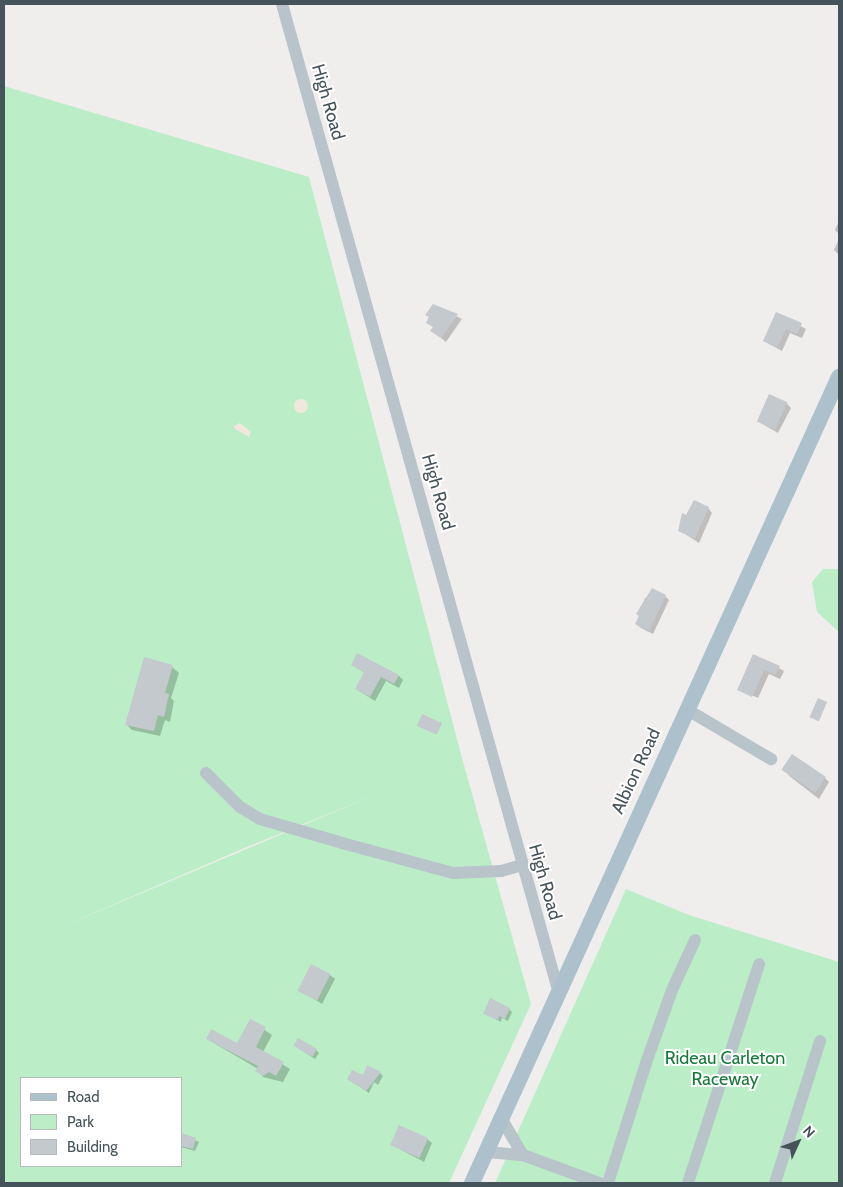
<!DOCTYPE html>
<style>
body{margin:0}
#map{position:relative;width:843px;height:1187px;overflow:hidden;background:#f0eded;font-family:Cabin,sans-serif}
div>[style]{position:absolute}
.green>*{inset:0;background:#bbeec7}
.sand>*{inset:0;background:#f1e8dd}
.round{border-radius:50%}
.shadow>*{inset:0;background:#0003}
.building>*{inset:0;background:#c4c9cd;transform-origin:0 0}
.minor>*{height:12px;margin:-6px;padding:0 6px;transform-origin:6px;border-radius:6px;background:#b8c4ca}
.major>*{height:16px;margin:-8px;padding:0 8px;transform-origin:8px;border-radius:8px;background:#acc1cc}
span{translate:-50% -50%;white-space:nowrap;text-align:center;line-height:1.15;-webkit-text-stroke:4px #fff;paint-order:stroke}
.street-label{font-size:18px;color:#45535a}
.park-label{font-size:18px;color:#177a3b}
.frame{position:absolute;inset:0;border:5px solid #45535a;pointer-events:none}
.legend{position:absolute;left:20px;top:1077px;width:162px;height:90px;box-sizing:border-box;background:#fff;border:1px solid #b5babd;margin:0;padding:6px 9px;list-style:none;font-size:15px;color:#45535a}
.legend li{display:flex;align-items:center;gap:10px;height:25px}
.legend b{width:25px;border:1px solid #b5babd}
.north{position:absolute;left:773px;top:1117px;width:50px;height:50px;-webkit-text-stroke:4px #fff;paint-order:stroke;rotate:47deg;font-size:14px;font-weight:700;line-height:20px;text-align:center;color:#45535a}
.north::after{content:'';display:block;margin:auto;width:18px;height:22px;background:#45535a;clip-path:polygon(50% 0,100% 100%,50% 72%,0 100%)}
</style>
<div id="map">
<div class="green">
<i style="clip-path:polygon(evenodd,4px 86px,309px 177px,462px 758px,531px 1004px,449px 1183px,4px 1183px,4px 86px,377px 794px,59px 928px,247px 847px,377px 794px,4px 86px,21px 1078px,181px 1078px,181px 1166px,21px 1166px,21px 1078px)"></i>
<i style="clip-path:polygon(823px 569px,839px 569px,839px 632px,817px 612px,812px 582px)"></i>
<i style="clip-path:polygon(626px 889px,689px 915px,839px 962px,839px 1183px,495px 1183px)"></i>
</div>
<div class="sand">
<i class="round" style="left:294px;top:399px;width:14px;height:14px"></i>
<i style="clip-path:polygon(240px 423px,251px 432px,249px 437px,235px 429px,234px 426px)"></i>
</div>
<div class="shadow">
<i style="clip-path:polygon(839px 221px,839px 234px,835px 230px)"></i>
<i style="clip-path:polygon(839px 239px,839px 255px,834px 250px)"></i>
<i style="clip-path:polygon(433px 305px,462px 319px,446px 342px,432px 331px,434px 328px,427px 322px)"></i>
<i style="clip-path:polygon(776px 313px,806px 329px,802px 338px,790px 333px,782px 351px,764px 341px)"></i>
<i style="clip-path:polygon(786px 403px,791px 408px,778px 433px,759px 422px)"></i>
<i style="clip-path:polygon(708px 508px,712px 513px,699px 543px,679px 530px,687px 517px)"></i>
<i style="clip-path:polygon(665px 596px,669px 600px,653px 634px,641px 628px,636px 624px,645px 598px)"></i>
<i style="clip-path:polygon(754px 655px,784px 671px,780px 679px,769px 674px,758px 698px,738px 689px)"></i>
<i style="clip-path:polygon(352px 665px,399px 676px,403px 680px,399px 688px,386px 681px,375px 701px,356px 689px,365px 673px)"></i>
<i style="clip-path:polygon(172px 667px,179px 673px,171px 698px,174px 701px,170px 722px,165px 720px,160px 736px,132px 730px,126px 724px)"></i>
<i style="clip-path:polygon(826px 703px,819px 721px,811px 717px)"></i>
<i style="clip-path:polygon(788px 775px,825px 778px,829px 782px,819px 799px)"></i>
<i style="clip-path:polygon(330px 975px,335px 979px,322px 1004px,299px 990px)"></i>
<i style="clip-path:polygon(509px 1009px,512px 1012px,508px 1021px,502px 1018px,501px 1022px,484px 1013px)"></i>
<i style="clip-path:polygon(250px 1020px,272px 1035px,263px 1052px,290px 1069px,283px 1082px,263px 1077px,258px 1069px,207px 1039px,238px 1044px)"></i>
<i style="clip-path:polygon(295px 1046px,316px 1050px,319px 1053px,315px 1059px)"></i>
<i style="clip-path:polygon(380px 1073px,383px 1076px,378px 1085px,374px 1082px,369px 1093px,352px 1082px)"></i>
<i style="clip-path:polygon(181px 1134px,199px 1142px,195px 1151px,181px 1147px)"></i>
<i style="clip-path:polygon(427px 1139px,432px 1143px,424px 1162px,392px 1145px)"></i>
</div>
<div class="building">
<i style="clip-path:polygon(433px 304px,458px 314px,441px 338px,430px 331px,433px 327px,426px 323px,429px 317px,425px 315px)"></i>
<i style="clip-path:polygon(776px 312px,802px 323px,797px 334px,786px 329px,777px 348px,763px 341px)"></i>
<i style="left:769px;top:394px;width:20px;height:30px;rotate:24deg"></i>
<i style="clip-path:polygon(694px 500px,709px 507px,695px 539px,678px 531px,682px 513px,686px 515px)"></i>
<i style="clip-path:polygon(652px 588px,666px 595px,649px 631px,635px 624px,639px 616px,636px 614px)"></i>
<i style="clip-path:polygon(357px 653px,399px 675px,394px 684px,381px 677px,370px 697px,355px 689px,364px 672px,351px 665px)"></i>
<i style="clip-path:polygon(753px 654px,780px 666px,775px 675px,764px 670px,752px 697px,737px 690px)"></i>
<i style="clip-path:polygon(144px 657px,173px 665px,165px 693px,169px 694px,164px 717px,158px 715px,154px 731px,125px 725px)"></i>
<i style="left:818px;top:698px;width:10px;height:21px;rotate:24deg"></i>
<i style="left:422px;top:714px;width:22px;height:13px;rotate:24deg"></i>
<i style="left:792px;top:754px;width:41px;height:19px;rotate:34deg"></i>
<i style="left:311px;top:964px;width:22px;height:30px;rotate:27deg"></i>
<i style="clip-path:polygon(490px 998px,510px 1008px,505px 1019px,499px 1016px,498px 1020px,483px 1014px)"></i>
<i style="clip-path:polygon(250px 1019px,266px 1027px,256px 1047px,284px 1062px,276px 1076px,269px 1072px,263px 1076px,255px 1071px,258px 1066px,206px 1039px,211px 1029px,237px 1043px)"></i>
<i style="left:298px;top:1038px;width:22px;height:9px;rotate:30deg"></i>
<i style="clip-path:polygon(367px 1065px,381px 1072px,366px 1091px,347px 1079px,352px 1070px,363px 1075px)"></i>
<i style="left:399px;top:1125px;width:32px;height:22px;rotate:24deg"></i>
<i style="clip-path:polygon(181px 1133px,196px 1138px,193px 1149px,181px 1146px)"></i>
</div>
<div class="minor">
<i style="left:282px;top:4px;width:1024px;rotate:74.36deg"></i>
<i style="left:686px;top:709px;width:99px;rotate:30.5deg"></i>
<i style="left:206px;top:773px;width:48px;rotate:45deg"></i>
<i style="left:240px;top:807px;width:23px;rotate:31deg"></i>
<i style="left:260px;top:819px;width:85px;rotate:16.3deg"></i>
<i style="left:342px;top:843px;width:115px;rotate:15.1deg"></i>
<i style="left:453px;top:873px;width:48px;rotate:-2.4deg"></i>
<i style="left:501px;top:871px;width:22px;rotate:-16deg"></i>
<i style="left:501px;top:1118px;width:43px;rotate:59.3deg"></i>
<i style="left:523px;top:1155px;width:81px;rotate:20.2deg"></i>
<i style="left:486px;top:1152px;width:37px;rotate:5deg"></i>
<i style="left:608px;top:1183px;width:129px;rotate:-72.4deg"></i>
<i style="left:647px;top:1060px;width:74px;rotate:-70.3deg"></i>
<i style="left:672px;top:990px;width:55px;rotate:-65.3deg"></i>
<i style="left:688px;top:1183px;width:230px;rotate:-72deg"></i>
<i style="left:775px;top:1183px;width:149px;rotate:-72.4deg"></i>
</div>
<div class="major">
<i style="left:472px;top:1183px;width:886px;rotate:-65.52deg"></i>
</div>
<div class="street-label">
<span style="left:328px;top:102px;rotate:74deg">High Road</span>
<span style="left:438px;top:492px;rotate:74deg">High Road</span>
<span style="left:636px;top:771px;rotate:-65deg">Albion Road</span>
<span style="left:545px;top:882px;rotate:74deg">High Road</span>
</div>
<div class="park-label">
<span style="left:725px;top:1069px">Rideau Carleton<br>Raceway</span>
</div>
<div class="frame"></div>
<ul class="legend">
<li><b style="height:6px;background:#acc1cc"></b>Road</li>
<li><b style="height:14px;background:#bbeec7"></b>Park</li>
<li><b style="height:14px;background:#c4c9cd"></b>Building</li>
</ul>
<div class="north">N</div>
</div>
